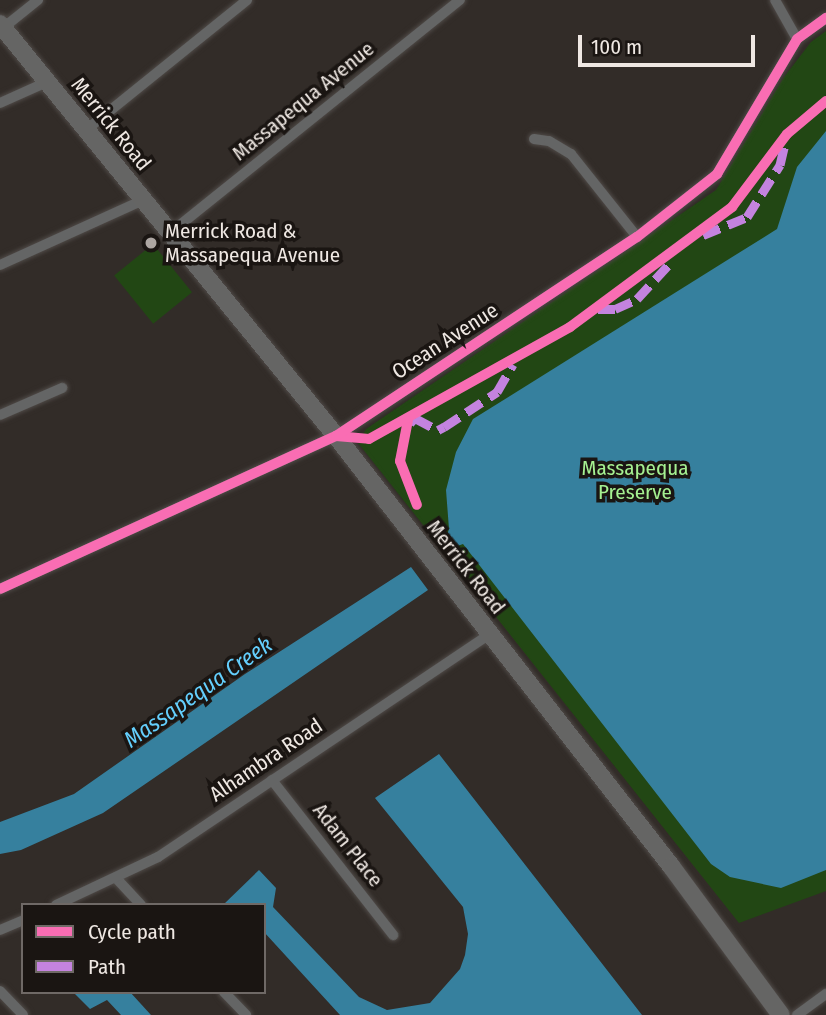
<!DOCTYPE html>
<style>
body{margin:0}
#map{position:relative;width:826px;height:1015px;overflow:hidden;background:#322c28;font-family:"Fira Sans Condensed",sans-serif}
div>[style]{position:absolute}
.green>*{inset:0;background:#224714;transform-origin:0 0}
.water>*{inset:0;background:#36809e}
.roads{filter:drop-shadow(0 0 2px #4f4a47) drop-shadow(0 0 2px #4f4a47)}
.minor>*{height:10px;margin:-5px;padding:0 5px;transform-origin:5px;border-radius:5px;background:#646565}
.primary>*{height:18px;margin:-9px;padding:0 9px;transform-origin:9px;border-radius:9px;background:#656564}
.quiet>*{height:9px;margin-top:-4.5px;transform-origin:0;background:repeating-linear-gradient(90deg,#c483df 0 18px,transparent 0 27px)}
.cycleway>*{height:10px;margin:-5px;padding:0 5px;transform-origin:5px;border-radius:5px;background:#f96db3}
.dots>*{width:19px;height:19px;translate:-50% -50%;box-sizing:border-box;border:4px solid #1a1512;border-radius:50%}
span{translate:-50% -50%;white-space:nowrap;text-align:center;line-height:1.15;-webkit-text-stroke:7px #1a1512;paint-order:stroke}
.street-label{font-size:21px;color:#efe8e3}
.poi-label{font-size:21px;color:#efe8e3}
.left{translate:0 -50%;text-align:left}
.park-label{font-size:21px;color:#a5f191}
.water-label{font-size:23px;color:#64cffd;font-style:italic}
.legend{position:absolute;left:21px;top:903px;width:245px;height:91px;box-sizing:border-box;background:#1a1512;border:2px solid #6f6966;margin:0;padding:9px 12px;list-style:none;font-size:21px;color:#efe8e3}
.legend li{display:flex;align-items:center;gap:14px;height:35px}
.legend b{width:35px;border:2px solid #6f6966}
.scale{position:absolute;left:578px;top:35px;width:177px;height:32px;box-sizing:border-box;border:4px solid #efe8e3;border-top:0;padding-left:9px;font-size:21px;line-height:24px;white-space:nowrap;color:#efe8e3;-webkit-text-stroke:5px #1a1512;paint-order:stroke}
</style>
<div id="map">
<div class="green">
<i style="clip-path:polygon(826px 31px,826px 891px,739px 923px,358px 443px,366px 429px,716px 190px,784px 77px,811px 42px)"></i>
<i style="left:153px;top:244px;width:62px;height:50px;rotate:51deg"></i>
</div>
<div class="water">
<i style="clip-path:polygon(826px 131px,826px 870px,781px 888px,730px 877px,711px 864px,463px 544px,452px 548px,445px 541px,449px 529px,446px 490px,456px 452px,473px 419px,777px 229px,797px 167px)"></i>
<i style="clip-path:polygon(411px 567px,428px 590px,103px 813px,21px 850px,0 854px,0 822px,74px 794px,245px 674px)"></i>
<i style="clip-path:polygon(439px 754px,642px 1015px,340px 1015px,264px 932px,264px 905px,223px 905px,259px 870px,276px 888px,273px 907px,359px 997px,387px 1010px,430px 1003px,460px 969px,465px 955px,468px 934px,463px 907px,375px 798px)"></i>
<i style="clip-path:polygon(73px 992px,130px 992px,151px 1015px,121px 1015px,107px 1000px,90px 1009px)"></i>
</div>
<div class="roads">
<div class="minor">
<i style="left:775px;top:0;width:45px;rotate:60.6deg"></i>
<i style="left:3px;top:28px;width:45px;rotate:-38.7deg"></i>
<i style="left:0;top:103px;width:51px;rotate:-24.1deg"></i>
<i style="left:86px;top:130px;width:207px;rotate:-38.9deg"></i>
<i style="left:534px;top:139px;width:15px;rotate:8deg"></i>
<i style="left:549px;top:141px;width:26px;rotate:31deg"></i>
<i style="left:571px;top:154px;width:106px;rotate:51.5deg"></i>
<i style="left:170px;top:233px;width:372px;rotate:-38.8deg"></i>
<i style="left:0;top:265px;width:157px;rotate:-24.4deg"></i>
<i style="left:0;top:415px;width:68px;rotate:-23.5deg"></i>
<i style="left:0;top:589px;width:369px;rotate:-24.5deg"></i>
<i style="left:336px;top:436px;width:361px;rotate:-33.5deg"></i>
<i style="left:637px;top:237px;width:102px;rotate:-38.2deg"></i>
<i style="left:717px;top:174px;width:157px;rotate:-59.3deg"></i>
<i style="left:797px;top:39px;width:36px;rotate:-36deg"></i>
<i style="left:272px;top:780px;width:197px;rotate:52deg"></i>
<i style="left:116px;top:878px;width:37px;rotate:47deg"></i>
<i style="left:56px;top:905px;width:113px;rotate:-25.2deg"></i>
<i style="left:158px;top:857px;width:400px;rotate:-33.9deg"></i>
<i style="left:0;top:930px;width:25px;rotate:-23deg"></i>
<i style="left:0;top:991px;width:33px;rotate:46deg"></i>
<i style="left:224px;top:992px;width:32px;rotate:46deg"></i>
<i style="left:797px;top:1015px;width:36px;rotate:-36deg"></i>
</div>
<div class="primary">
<i style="left:0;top:24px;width:532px;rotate:50.8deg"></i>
<i style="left:336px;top:436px;width:545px;rotate:52.08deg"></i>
<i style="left:671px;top:866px;width:185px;rotate:53.6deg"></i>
</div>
</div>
<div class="quiet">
<i style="left:703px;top:235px;width:48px;rotate:-22.2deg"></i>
<i style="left:747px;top:217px;width:62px;rotate:-57.6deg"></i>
<i style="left:780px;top:165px;width:22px;rotate:-77deg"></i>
<i style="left:598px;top:309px;width:17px"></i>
<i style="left:615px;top:309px;width:24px;rotate:-24deg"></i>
<i style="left:637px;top:299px;width:53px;rotate:-47.3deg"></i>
<i style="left:410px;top:423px;width:7px;rotate:-45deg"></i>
<i style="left:415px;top:418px;width:26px;rotate:28deg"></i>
<i style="left:438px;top:430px;width:7px;rotate:-27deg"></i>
<i style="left:444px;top:427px;width:64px;rotate:-33.4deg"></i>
<i style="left:497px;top:392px;width:32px;rotate:-60deg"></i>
</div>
<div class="cycleway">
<i style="left:408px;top:420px;width:42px;rotate:101deg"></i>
<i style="left:400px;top:461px;width:47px;rotate:68.9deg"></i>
<i style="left:336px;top:436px;width:33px;rotate:5deg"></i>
<i style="left:369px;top:439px;width:230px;rotate:-29.1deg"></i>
<i style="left:570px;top:327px;width:202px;rotate:-36.5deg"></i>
<i style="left:732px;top:207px;width:91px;rotate:-53deg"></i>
<i style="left:787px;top:134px;width:51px;rotate:-40.2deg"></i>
<i style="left:0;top:589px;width:369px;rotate:-24.5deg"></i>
<i style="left:336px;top:436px;width:361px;rotate:-33.5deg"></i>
<i style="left:637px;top:237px;width:102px;rotate:-38.2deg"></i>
<i style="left:717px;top:174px;width:157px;rotate:-59.3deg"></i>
<i style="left:797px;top:39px;width:36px;rotate:-36deg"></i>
</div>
<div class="dots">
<i style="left:151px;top:243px;background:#ada6a2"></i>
</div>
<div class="street-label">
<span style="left:303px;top:101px;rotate:-39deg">Massapequa Avenue</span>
<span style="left:111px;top:124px;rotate:51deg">Merrick Road</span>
<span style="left:445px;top:341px;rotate:-33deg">Ocean Avenue</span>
<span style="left:466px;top:567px;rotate:52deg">Merrick Road</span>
<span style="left:266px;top:760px;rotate:-34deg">Alhambra Road</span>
<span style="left:348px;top:845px;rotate:52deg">Adam Place</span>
</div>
<div class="poi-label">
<span class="left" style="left:165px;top:243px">Merrick Road &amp;<br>Massapequa Avenue</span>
</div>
<div class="park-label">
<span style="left:635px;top:480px">Massapequa<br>Preserve</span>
</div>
<div class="water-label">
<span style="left:198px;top:692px;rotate:-35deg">Massapequa Creek</span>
</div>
<ul class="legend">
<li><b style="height:9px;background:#f96db3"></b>Cycle path</li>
<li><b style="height:9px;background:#c483df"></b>Path</li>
</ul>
<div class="scale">100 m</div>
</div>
